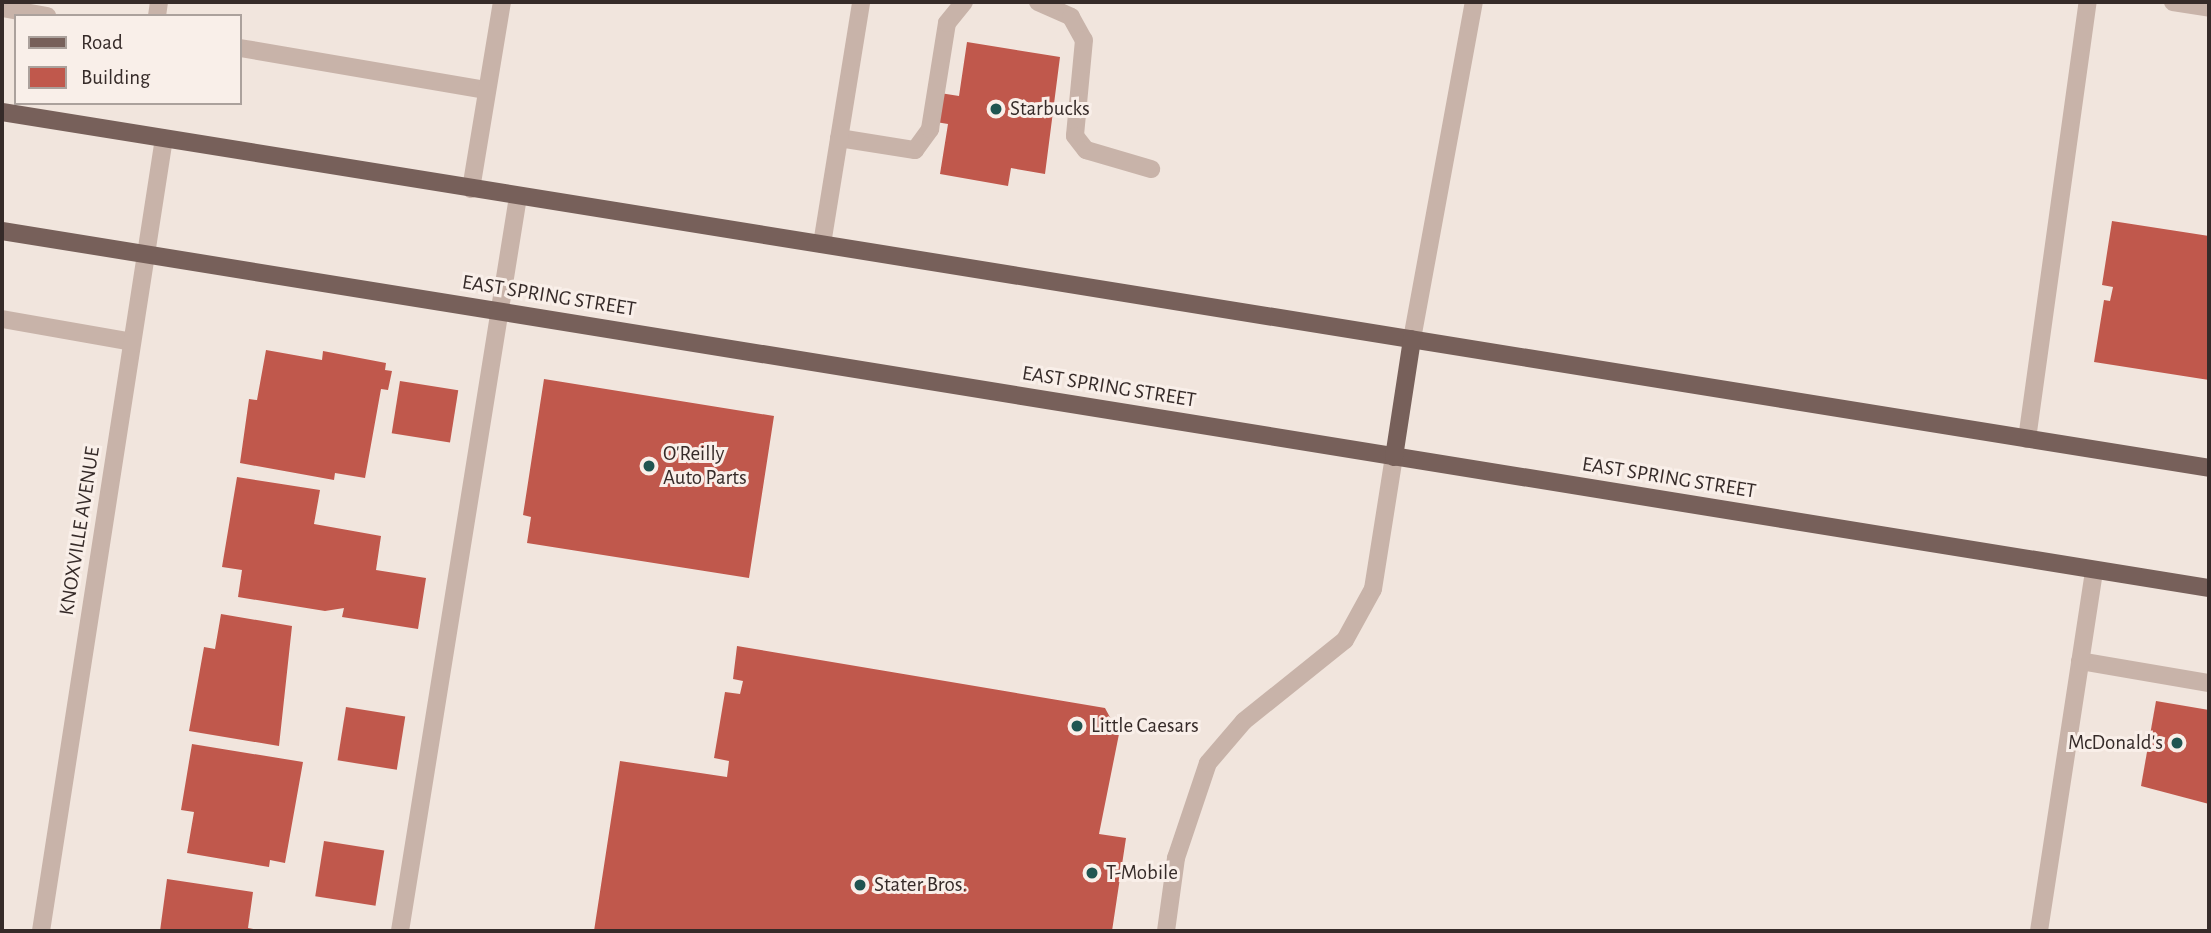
<!DOCTYPE html>
<style>
body{margin:0}
#map{position:relative;width:2211px;height:933px;overflow:hidden;background:#f1e5dd;font-family:"Alegreya Sans",sans-serif}
div>[style]{position:absolute}
.building>*{inset:0;background:#c0584c;transform-origin:0 0}
.minor>*{height:18px;margin:-9px;padding:0 9px;transform-origin:9px;border-radius:9px;background:#c8b3a9}
.major>*{height:18px;margin:-9px;padding:0 9px;transform-origin:9px;border-radius:9px;background:#77605a}
.dots>*{width:19px;height:19px;translate:-50% -50%;box-sizing:border-box;border:4px solid #f9efe9;border-radius:50%}
span{translate:-50% -50%;white-space:nowrap;text-align:center;line-height:1.15;-webkit-text-stroke:6px #f9efe9;paint-order:stroke}
.poi-label{font-size:21px;color:#362b29}
.left{translate:0 -50%;text-align:left}
.right{translate:-100% -50%;text-align:right}
.street-label{font-size:21px;color:#362b29}
.frame{position:absolute;inset:0;border:4px solid #362b29;pointer-events:none}
.legend{position:absolute;left:14px;top:14px;width:228px;height:91px;box-sizing:border-box;background:#f9efe9;border:2px solid #aba19c;margin:0;padding:9px 12px;list-style:none;font-size:21px;color:#362b29}
.legend li{display:flex;align-items:center;gap:14px;height:35px}
.legend b{width:35px;border:2px solid #aba19c}
</style>
<div id="map">
<div class="building">
<i style="clip-path:polygon(967px 42px,1060px 57px,1045px 174px,1011px 168px,1008px 186px,940px 174px,948px 124px,936px 122px,940px 93px,959px 96px)"></i>
<i style="clip-path:polygon(2112px 221px,2209px 236px,2209px 380px,2094px 362px,2104px 300px,2110px 301px,2113px 287px,2102px 285px)"></i>
<i style="clip-path:polygon(266px 350px,322px 360px,323px 351px,386px 363px,385px 370px,392px 371px,388px 390px,381px 389px,365px 478px,335px 473px,334px 480px,240px 463px,249px 399px,257px 400px)"></i>
<i style="clip-path:polygon(544px 379px,774px 416px,749px 578px,527px 543px,531px 517px,523px 515px)"></i>
<i style="left:400px;top:381px;width:59px;height:53px;rotate:9deg"></i>
<i style="clip-path:polygon(237px 477px,320px 490px,314px 524px,381px 536px,376px 570px,426px 578px,418px 629px,342px 617px,344px 608px,325px 611px,238px 597px,242px 570px,222px 567px)"></i>
<i style="clip-path:polygon(221px 614px,292px 626px,279px 746px,189px 731px,204px 647px,215px 649px)"></i>
<i style="clip-path:polygon(737px 646px,1105px 708px,1119px 734px,1099px 834px,1126px 838px,1112px 931px,594px 931px,620px 761px,727px 777px,729px 761px,714px 758px,725px 692px,740px 694px,743px 681px,733px 679px)"></i>
<i style="clip-path:polygon(2156px 701px,2209px 710px,2209px 804px,2141px 786px)"></i>
<i style="left:346px;top:707px;width:60px;height:54px;rotate:9deg"></i>
<i style="clip-path:polygon(192px 744px,303px 762px,285px 863px,270px 860px,269px 867px,187px 853px,194px 812px,181px 810px)"></i>
<i style="left:324px;top:841px;width:61px;height:56px;rotate:9deg"></i>
<i style="clip-path:polygon(167px 879px,253px 892px,248px 928px,264px 931px,160px 931px)"></i>
</div>
<div class="minor">
<i style="left:1038px;top:2px;width:36px;rotate:24deg"></i>
<i style="left:1071px;top:17px;width:26px;rotate:61deg"></i>
<i style="left:1084px;top:40px;width:96px;rotate:95.4deg"></i>
<i style="left:1075px;top:136px;width:18px;rotate:52deg"></i>
<i style="left:1086px;top:150px;width:68px;rotate:16.3deg"></i>
<i style="left:2173px;top:2px;width:36px;rotate:9deg"></i>
<i style="left:2px;top:8px;width:46px;rotate:10.1deg"></i>
<i style="left:157px;top:16px;width:14px;rotate:-82deg"></i>
<i style="left:240px;top:48px;width:250px;rotate:9.7deg"></i>
<i style="left:839px;top:138px;width:77px;rotate:9deg"></i>
<i style="left:915px;top:150px;width:26px;rotate:-54deg"></i>
<i style="left:930px;top:129px;width:107px;rotate:-80.9deg"></i>
<i style="left:947px;top:23px;width:27px;rotate:-51deg"></i>
<i style="left:471px;top:189px;width:190px;rotate:-80.6deg"></i>
<i style="left:822px;top:244px;width:245px;rotate:-80.8deg"></i>
<i style="left:2px;top:319px;width:132px;rotate:10deg"></i>
<i style="left:1412px;top:339px;width:343px;rotate:-79.6deg"></i>
<i style="left:2027px;top:439px;width:441px;rotate:-82.1deg"></i>
<i style="left:2080px;top:661px;width:131px;rotate:9.7deg"></i>
<i style="left:41px;top:931px;width:802px;rotate:-81.18deg"></i>
<i style="left:400px;top:931px;width:743px;rotate:-80.87deg"></i>
<i style="left:1166px;top:931px;width:74px;rotate:-82.2deg"></i>
<i style="left:1176px;top:858px;width:100px;rotate:-71.4deg"></i>
<i style="left:1208px;top:763px;width:55px;rotate:-49.4deg"></i>
<i style="left:1244px;top:721px;width:129px;rotate:-38.7deg"></i>
<i style="left:1345px;top:640px;width:58px;rotate:-61.2deg"></i>
<i style="left:1373px;top:589px;width:134px;rotate:-81deg"></i>
<i style="left:2039px;top:931px;width:365px;rotate:-81.3deg"></i>
</div>
<div class="major">
<i style="left:2px;top:112px;width:2236px;rotate:9.16deg"></i>
<i style="left:2px;top:231px;width:2236px;rotate:9.19deg"></i>
<i style="left:1394px;top:457px;width:119px;rotate:-81.3deg"></i>
</div>
<div class="dots">
<i style="left:996px;top:109px;background:#205551"></i>
<i style="left:649px;top:466px;background:#205551"></i>
<i style="left:1077px;top:726px;background:#205551"></i>
<i style="left:2177px;top:743px;background:#205551"></i>
<i style="left:1092px;top:873px;background:#205551"></i>
<i style="left:860px;top:885px;background:#205551"></i>
</div>
<div class="poi-label">
<span class="left" style="left:1010px;top:109px">Starbucks</span>
<span class="left" style="left:663px;top:466px">O'Reilly<br>Auto Parts</span>
<span class="left" style="left:1091px;top:726px">Little Caesars</span>
<span class="right" style="left:2163px;top:743px">McDonald's</span>
<span class="left" style="left:1106px;top:873px">T-Mobile</span>
<span class="left" style="left:874px;top:885px">Stater Bros.</span>
</div>
<div class="street-label">
<span style="left:549px;top:296px;rotate:9deg">EAST SPRING STREET</span>
<span style="left:1109px;top:387px;rotate:9deg">EAST SPRING STREET</span>
<span style="left:1669px;top:478px;rotate:9deg">EAST SPRING STREET</span>
<span style="left:80px;top:531px;rotate:-81deg">KNOXVILLE AVENUE</span>
</div>
<div class="frame"></div>
<ul class="legend">
<li><b style="height:9px;background:#77605a"></b>Road</li>
<li><b style="height:19px;background:#c0584c"></b>Building</li>
</ul>
</div>
